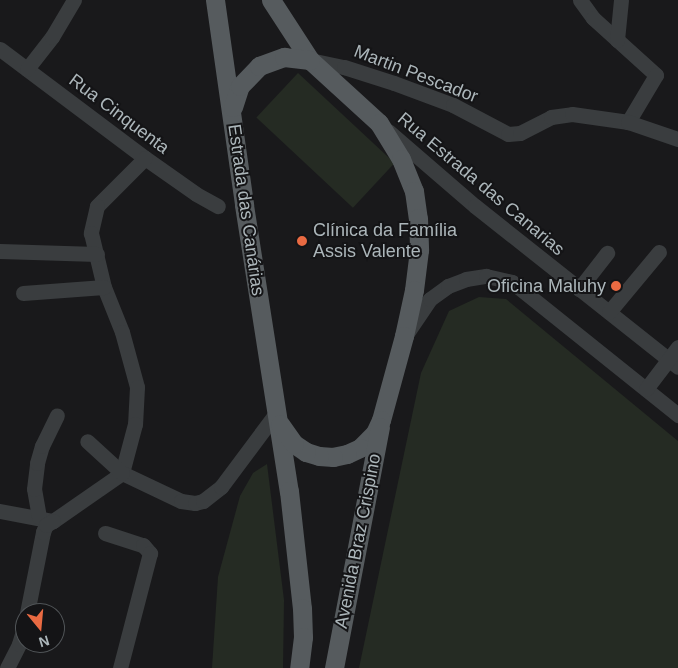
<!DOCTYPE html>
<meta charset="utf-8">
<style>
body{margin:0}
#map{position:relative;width:678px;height:668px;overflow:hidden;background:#19191b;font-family:Helvetica,sans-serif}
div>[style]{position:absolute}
.green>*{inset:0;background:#252b23;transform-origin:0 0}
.minor>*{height:15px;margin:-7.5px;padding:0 7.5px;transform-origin:7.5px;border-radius:7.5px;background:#3a3d3f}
.major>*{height:19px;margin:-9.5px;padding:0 9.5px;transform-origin:9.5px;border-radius:9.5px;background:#565b5e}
.dots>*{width:14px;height:14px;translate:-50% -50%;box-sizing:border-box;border:2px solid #141416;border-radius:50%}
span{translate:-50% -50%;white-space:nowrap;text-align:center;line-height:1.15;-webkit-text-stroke:4px #141416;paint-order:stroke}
.street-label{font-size:18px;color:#acb6ba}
.poi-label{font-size:18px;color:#acb6ba}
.left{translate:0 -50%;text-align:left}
.right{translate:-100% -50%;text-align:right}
.north{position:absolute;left:15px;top:603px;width:50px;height:50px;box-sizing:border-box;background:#141416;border:1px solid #515558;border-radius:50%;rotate:163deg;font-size:14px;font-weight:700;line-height:20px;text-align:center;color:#acb6ba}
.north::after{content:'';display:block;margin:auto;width:18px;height:22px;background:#e96a42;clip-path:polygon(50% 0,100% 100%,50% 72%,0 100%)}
</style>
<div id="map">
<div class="green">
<i style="left:298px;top:73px;width:132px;height:61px;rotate:43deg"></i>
<i style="clip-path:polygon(479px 297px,506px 299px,678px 441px,678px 668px,359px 668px,421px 373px,449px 311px)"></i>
<i style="clip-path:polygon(267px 464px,284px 600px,283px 668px,212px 668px,218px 577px,240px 496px,253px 473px)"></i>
</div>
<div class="minor">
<i style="left:580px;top:0;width:22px;rotate:54deg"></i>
<i style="left:593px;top:18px;width:85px;rotate:42.1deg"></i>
<i style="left:656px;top:75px;width:55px;rotate:120.8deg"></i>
<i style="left:617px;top:40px;width:40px;rotate:-84.3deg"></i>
<i style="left:0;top:49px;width:181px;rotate:36.9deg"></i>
<i style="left:145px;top:158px;width:62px;rotate:35.2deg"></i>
<i style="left:196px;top:194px;width:25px;rotate:29deg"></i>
<i style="left:310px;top:60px;width:35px;rotate:12deg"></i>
<i style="left:344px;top:67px;width:52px;rotate:17.7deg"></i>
<i style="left:394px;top:83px;width:63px;rotate:20.4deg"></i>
<i style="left:453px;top:105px;width:62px;rotate:27.8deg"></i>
<i style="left:508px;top:134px;width:12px;rotate:-5deg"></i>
<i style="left:520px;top:133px;width:35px;rotate:-27deg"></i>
<i style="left:551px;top:117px;width:21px;rotate:-8deg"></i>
<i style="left:572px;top:114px;width:57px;rotate:8.1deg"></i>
<i style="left:628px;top:122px;width:53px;rotate:18.8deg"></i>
<i style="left:27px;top:69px;width:41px;rotate:-52deg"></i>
<i style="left:52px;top:37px;width:43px;rotate:-59.3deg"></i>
<i style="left:388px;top:131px;width:115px;rotate:40.8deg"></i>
<i style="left:475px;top:206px;width:259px;rotate:38.4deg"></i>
<i style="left:145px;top:158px;width:68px;rotate:135deg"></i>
<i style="left:97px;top:206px;width:28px;rotate:103deg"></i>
<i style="left:91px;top:233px;width:56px;rotate:76.5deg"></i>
<i style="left:104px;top:287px;width:48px;rotate:68.2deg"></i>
<i style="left:122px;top:332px;width:57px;rotate:74.7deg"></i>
<i style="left:137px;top:387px;width:37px;rotate:93deg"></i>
<i style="left:135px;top:424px;width:51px;rotate:104.9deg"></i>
<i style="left:122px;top:473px;width:65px;rotate:25.4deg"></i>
<i style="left:181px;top:501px;width:14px;rotate:8deg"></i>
<i style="left:195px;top:503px;width:8px;rotate:-14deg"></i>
<i style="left:203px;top:501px;width:23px;rotate:-38deg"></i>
<i style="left:221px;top:487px;width:94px;rotate:-53.3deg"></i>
<i style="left:0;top:251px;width:97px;rotate:1.8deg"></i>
<i style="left:579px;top:289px;width:46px;rotate:-52.1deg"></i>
<i style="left:23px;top:293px;width:81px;rotate:-4.2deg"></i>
<i style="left:609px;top:312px;width:78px;rotate:-50.2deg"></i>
<i style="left:407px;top:333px;width:41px;rotate:-55.9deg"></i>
<i style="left:430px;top:299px;width:22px;rotate:-36deg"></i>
<i style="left:448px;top:286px;width:19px;rotate:-21deg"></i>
<i style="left:466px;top:279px;width:20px;rotate:-9deg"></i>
<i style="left:486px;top:276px;width:27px;rotate:13deg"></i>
<i style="left:512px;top:282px;width:213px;rotate:38.7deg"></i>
<i style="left:646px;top:389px;width:53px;rotate:-52.7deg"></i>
<i style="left:0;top:511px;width:54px;rotate:10.7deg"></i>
<i style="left:53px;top:521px;width:84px;rotate:-34.8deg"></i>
<i style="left:122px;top:473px;width:47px;rotate:-137.6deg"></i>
<i style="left:39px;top:517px;width:28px;rotate:-100deg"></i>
<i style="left:34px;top:489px;width:26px;rotate:-83deg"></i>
<i style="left:37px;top:463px;width:18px;rotate:-74deg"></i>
<i style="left:42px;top:446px;width:34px;rotate:-64deg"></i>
<i style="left:105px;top:533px;width:40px;rotate:18deg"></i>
<i style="left:143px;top:545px;width:11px;rotate:49deg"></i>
<i style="left:150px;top:553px;width:119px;rotate:104.6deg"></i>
<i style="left:27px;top:613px;width:83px;rotate:-78.8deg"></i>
<i style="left:43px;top:532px;width:8px;rotate:-67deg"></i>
<i style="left:46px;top:525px;width:8px;rotate:-30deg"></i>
<i style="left:7px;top:668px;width:27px;rotate:-63deg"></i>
<i style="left:19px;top:644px;width:21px;rotate:-73deg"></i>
</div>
<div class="major">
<i style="left:215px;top:0;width:207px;rotate:81.9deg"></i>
<i style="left:244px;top:205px;width:290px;rotate:81.1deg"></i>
<i style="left:289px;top:491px;width:118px;rotate:83.7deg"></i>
<i style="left:302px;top:608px;width:29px;rotate:88deg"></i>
<i style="left:303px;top:637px;width:31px;rotate:97deg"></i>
<i style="left:271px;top:0;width:72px;rotate:57deg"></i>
<i style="left:310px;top:60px;width:93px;rotate:42.4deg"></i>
<i style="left:379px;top:123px;width:42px;rotate:58.6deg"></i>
<i style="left:401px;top:159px;width:35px;rotate:68deg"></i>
<i style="left:414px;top:191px;width:27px;rotate:82deg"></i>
<i style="left:418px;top:218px;width:32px;rotate:88deg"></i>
<i style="left:419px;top:250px;width:40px;rotate:97.1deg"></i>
<i style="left:414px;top:290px;width:47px;rotate:102.3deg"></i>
<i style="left:404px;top:336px;width:87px;rotate:105.3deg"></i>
<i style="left:381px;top:420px;width:14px;rotate:115deg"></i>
<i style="left:375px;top:433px;width:21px;rotate:135deg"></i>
<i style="left:360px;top:448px;width:14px;rotate:155deg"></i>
<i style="left:347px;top:454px;width:14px;rotate:168deg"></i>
<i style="left:333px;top:457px;width:14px;rotate:-176deg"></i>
<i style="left:319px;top:456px;width:14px;rotate:-163deg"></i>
<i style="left:306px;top:452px;width:14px;rotate:-146deg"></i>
<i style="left:294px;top:444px;width:24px;rotate:-125deg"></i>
<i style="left:233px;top:107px;width:22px;rotate:-72deg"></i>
<i style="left:240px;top:86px;width:28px;rotate:-46deg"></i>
<i style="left:259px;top:66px;width:27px;rotate:-20deg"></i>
<i style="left:284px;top:57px;width:26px;rotate:7deg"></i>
<i style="left:334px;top:668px;width:245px;rotate:-79.2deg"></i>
</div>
<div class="dots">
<i style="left:302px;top:241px;background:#e96a42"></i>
<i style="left:616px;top:286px;background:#e96a42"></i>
</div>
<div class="street-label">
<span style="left:416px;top:74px;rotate:21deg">Martin Pescador</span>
<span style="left:119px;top:114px;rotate:37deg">Rua Cinquenta</span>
<span style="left:481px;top:184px;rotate:40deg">Rua Estrada das Canarias</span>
<span style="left:246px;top:210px;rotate:82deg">Estrada das Canárias</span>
<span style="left:358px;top:541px;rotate:-79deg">Avenida Braz Crispino</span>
</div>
<div class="poi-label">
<span class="left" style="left:313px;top:241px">Clínica da Família<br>Assis Valente</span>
<span class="right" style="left:606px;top:286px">Oficina Maluhy</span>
</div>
<div class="north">N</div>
</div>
